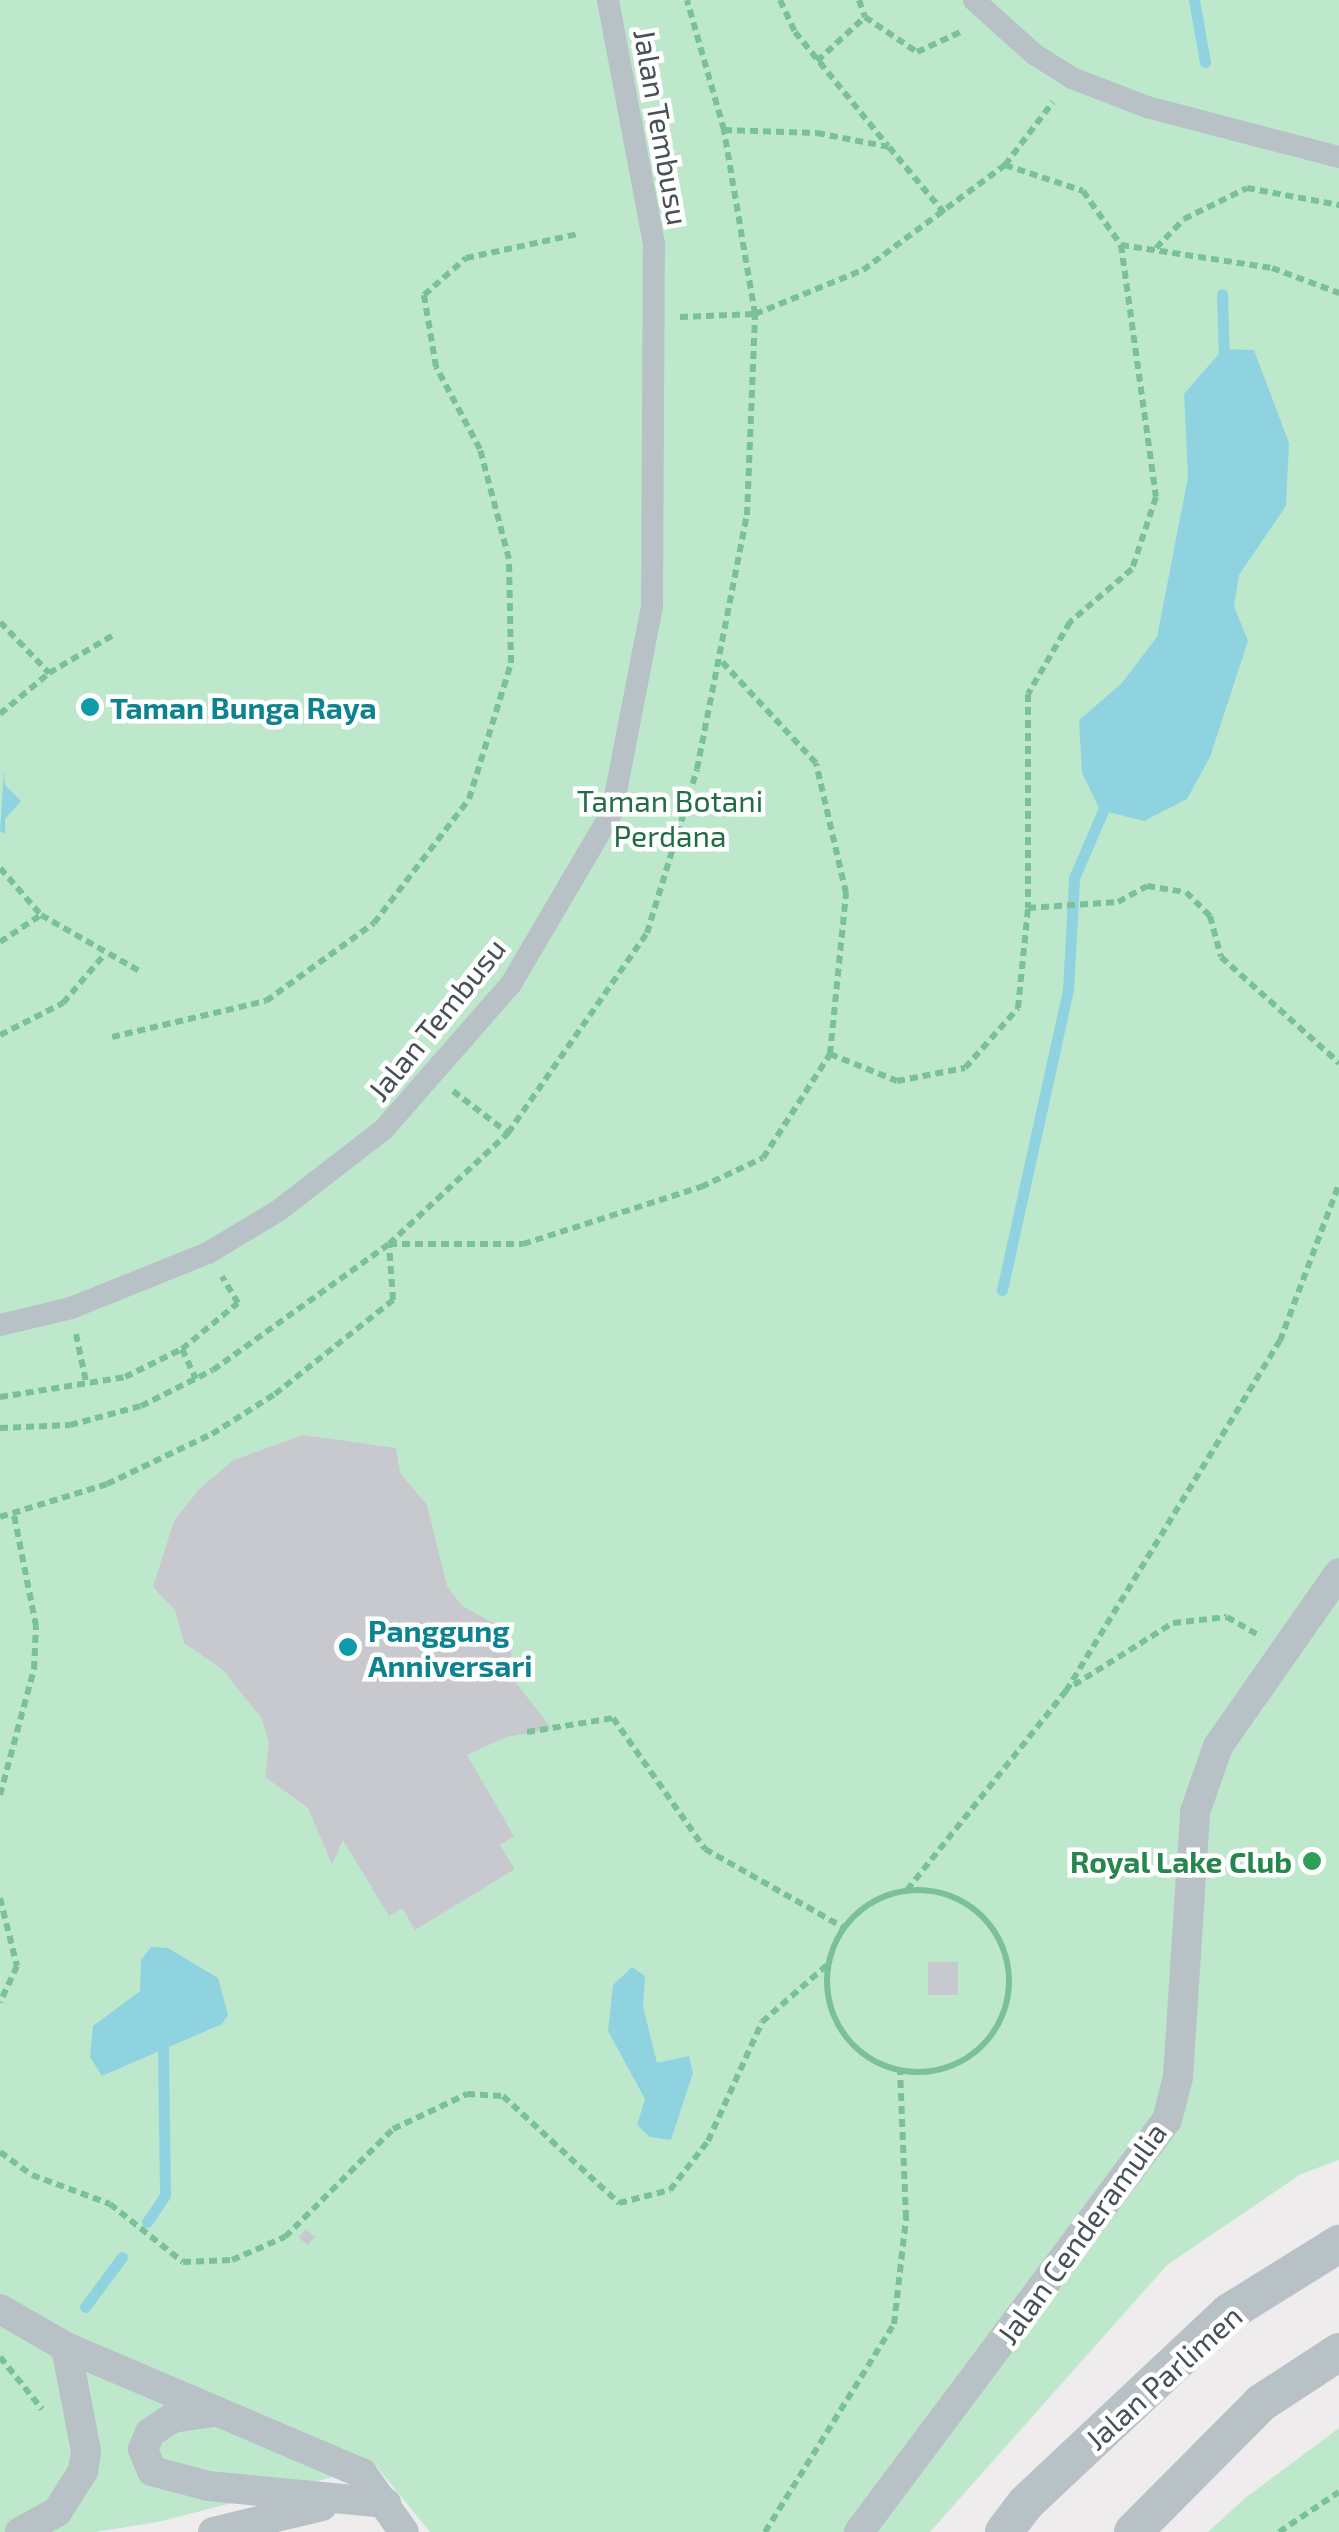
<!DOCTYPE html>
<style>
body{margin:0}
#map{position:relative;width:1339px;height:2532px;overflow:hidden;background:#eeecec;font-family:"Exo 2",sans-serif}
div>[style]{position:absolute}
.green>*{inset:0;background:#bee8cc}
.water>*{inset:0;background:#90d3e0}
.stream>*{height:11px;margin:-5.5px;padding:0 5.5px;transform-origin:5.5px;border-radius:5.5px;background:#90d3e0}
.building>*{inset:0;background:#c7c9ce;transform-origin:0 0}
.path>*{height:6px;margin-top:-3px;transform-origin:0;background:repeating-linear-gradient(90deg,#7ac19b 0 8px,transparent 0 13px)}
.path>.ring{margin:-3px;padding:0;box-sizing:content-box;background:none;border:6px solid #7ac19b;border-radius:50%}
.pedestrian>*{height:22px;margin:-11px;padding:0 11px;transform-origin:11px;border-radius:11px;background:#b8c1c6}
.minor>*{height:30px;margin:-15px;padding:0 15px;transform-origin:15px;border-radius:15px;background:#b8c1c6}
.tertiary>*{height:38px;margin:-19px;padding:0 19px;transform-origin:19px;border-radius:19px;background:#b8c1c6}
.dots>*{width:28px;height:28px;translate:-50% -50%;box-sizing:border-box;border:5px solid #fff;border-radius:50%}
span{translate:-50% -50%;white-space:nowrap;text-align:center;line-height:1.15;-webkit-text-stroke:9px #fff;paint-order:stroke}
.street-label{font-size:30px;color:#465056}
.culture-label{font-size:30px;color:#0d838f;font-weight:700}
.left{translate:0 -50%;text-align:left}
.park-label{font-size:30px;color:#216e44}
.leisure-label{font-size:30px;color:#27864d;font-weight:700}
.right{translate:-100% -50%;text-align:right}
</style>
<div id="map">
<div class="green">
<i style="clip-path:polygon(0 0,1339px 0,1339px 2160px,1301px 2174px,1167px 2265px,930px 2532px,430px 2532px,376px 2466px,158px 2522px,95px 2532px,0 2532px)"></i>
<i style="clip-path:polygon(1339px 2428px,1339px 2532px,1208px 2532px,1244px 2499px)"></i>
</div>
<div class="water">
<i style="clip-path:polygon(1223px 349px,1254px 350px,1289px 443px,1286px 506px,1239px 575px,1234px 606px,1248px 641px,1210px 757px,1187px 799px,1144px 821px,1100px 810px,1082px 773px,1079px 720px,1121px 684px,1157px 637px,1188px 477px,1184px 394px)"></i>
<i style="clip-path:polygon(4px 768px,5px 785px,21px 801px,5px 819px,5px 833px,0 832px)"></i>
<i style="clip-path:polygon(151px 1947px,168px 1948px,218px 1978px,228px 2015px,222px 2024px,102px 2076px,90px 2057px,93px 2026px,140px 1991px,141px 1960px)"></i>
<i style="clip-path:polygon(632px 1967px,645px 1976px,643px 2006px,657px 2063px,689px 2056px,693px 2073px,671px 2140px,650px 2137px,637px 2125px,645px 2099px,608px 2031px,613px 1985px)"></i>
</div>
<div class="stream">
<i style="left:1194px;top:0;width:63px;rotate:79.9deg"></i>
<i style="left:1222px;top:294px;width:69px;rotate:88.3deg"></i>
<i style="left:1002px;top:1290px;width:307px;rotate:-77.6deg"></i>
<i style="left:1068px;top:990px;width:112px;rotate:-86.9deg"></i>
<i style="left:1074px;top:878px;width:86px;rotate:-66.7deg"></i>
<i style="left:147px;top:2222px;width:32px;rotate:-56deg"></i>
<i style="left:165px;top:2195px;width:146px;rotate:-90.8deg"></i>
<i style="left:85px;top:2307px;width:62px;rotate:-53.5deg"></i>
</div>
<div class="building">
<i style="clip-path:polygon(303px 1435px,396px 1448px,400px 1473px,427px 1505px,447px 1586px,462px 1606px,508px 1631px,516px 1683px,552px 1729px,506px 1737px,467px 1755px,514px 1836px,500px 1845px,515px 1869px,415px 1930px,402px 1908px,389px 1916px,343px 1840px,332px 1864px,308px 1808px,265px 1777px,269px 1744px,262px 1719px,222px 1669px,184px 1643px,175px 1610px,153px 1587px,174px 1521px,200px 1488px,234px 1460px)"></i>
<i style="left:958px;top:1962px;width:33px;height:30px;rotate:90deg"></i>
<i style="left:306px;top:2229px;width:12px;height:11px;rotate:42deg"></i>
</div>
<div class="path">
<i style="left:780px;top:0;width:35px;rotate:65deg"></i>
<i style="left:795px;top:32px;width:147px;rotate:50.8deg"></i>
<i style="left:859px;top:0;width:18px;rotate:71deg"></i>
<i style="left:865px;top:17px;width:63px;rotate:33.9deg"></i>
<i style="left:917px;top:52px;width:51px;rotate:-24.5deg"></i>
<i style="left:817px;top:61px;width:65px;rotate:-42.5deg"></i>
<i style="left:724px;top:130px;width:93px;rotate:1.8deg"></i>
<i style="left:817px;top:133px;width:73px;rotate:11deg"></i>
<i style="left:889px;top:147px;width:87px;rotate:50.1deg"></i>
<i style="left:1005px;top:165px;width:82px;rotate:18.4deg"></i>
<i style="left:1083px;top:191px;width:66px;rotate:54.9deg"></i>
<i style="left:1121px;top:245px;width:254px;rotate:82.1deg"></i>
<i style="left:1156px;top:497px;width:76px;rotate:108.4deg"></i>
<i style="left:1132px;top:569px;width:82px;rotate:139.5deg"></i>
<i style="left:1070px;top:622px;width:83px;rotate:120.3deg"></i>
<i style="left:1028px;top:694px;width:214px;rotate:90deg"></i>
<i style="left:1028px;top:908px;width:90px;rotate:-3.8deg"></i>
<i style="left:1118px;top:902px;width:33px;rotate:-29deg"></i>
<i style="left:1147px;top:886px;width:39px;rotate:9deg"></i>
<i style="left:1186px;top:892px;width:34px;rotate:45deg"></i>
<i style="left:1210px;top:916px;width:42px;rotate:75deg"></i>
<i style="left:1221px;top:957px;width:159px;rotate:41.9deg"></i>
<i style="left:1121px;top:245px;width:153px;rotate:8.7deg"></i>
<i style="left:1272px;top:268px;width:72px;rotate:20.5deg"></i>
<i style="left:1156px;top:248px;width:40px;rotate:-46deg"></i>
<i style="left:1184px;top:219px;width:70px;rotate:-26.2deg"></i>
<i style="left:1247px;top:188px;width:94px;rotate:10.5deg"></i>
<i style="left:680px;top:317px;width:75px;rotate:-2.3deg"></i>
<i style="left:755px;top:314px;width:117px;rotate:-22.2deg"></i>
<i style="left:863px;top:270px;width:177px;rotate:-36.5deg"></i>
<i style="left:1005px;top:165px;width:79px;rotate:-52.7deg"></i>
<i style="left:0;top:622px;width:71px;rotate:46.1deg"></i>
<i style="left:0;top:714px;width:64px;rotate:-39.9deg"></i>
<i style="left:49px;top:673px;width:77px;rotate:-30.6deg"></i>
<i style="left:0;top:868px;width:62px;rotate:48.9deg"></i>
<i style="left:41px;top:915px;width:112px;rotate:29.6deg"></i>
<i style="left:0;top:942px;width:49px;rotate:-33.4deg"></i>
<i style="left:0;top:1035px;width:71px;rotate:-26.9deg"></i>
<i style="left:63px;top:1003px;width:63px;rotate:-49.5deg"></i>
<i style="left:112px;top:1037px;width:158px;rotate:-13.2deg"></i>
<i style="left:266px;top:1001px;width:133px;rotate:-35.8deg"></i>
<i style="left:374px;top:923px;width:156px;rotate:-52.5deg"></i>
<i style="left:469px;top:799px;width:142px;rotate:-72.8deg"></i>
<i style="left:511px;top:663px;width:104px;rotate:-91.1deg"></i>
<i style="left:509px;top:559px;width:114px;rotate:-104.8deg"></i>
<i style="left:480px;top:449px;width:93px;rotate:-118.2deg"></i>
<i style="left:436px;top:367px;width:73px;rotate:-99.5deg"></i>
<i style="left:424px;top:295px;width:56px;rotate:-41.4deg"></i>
<i style="left:466px;top:258px;width:115px;rotate:-12.1deg"></i>
<i style="left:830px;top:1054px;width:72px;rotate:21.9deg"></i>
<i style="left:897px;top:1081px;width:69px;rotate:-10.8deg"></i>
<i style="left:965px;top:1068px;width:80px;rotate:-48.5deg"></i>
<i style="left:1018px;top:1008px;width:100px;rotate:-84.3deg"></i>
<i style="left:453px;top:1091px;width:69px;rotate:37.4deg"></i>
<i style="left:76px;top:1334px;width:49px;rotate:78.2deg"></i>
<i style="left:182px;top:1349px;width:33px;rotate:65deg"></i>
<i style="left:0;top:1397px;width:127px;rotate:-9.1deg"></i>
<i style="left:125px;top:1377px;width:64px;rotate:-26.2deg"></i>
<i style="left:182px;top:1349px;width:72px;rotate:-39.4deg"></i>
<i style="left:238px;top:1303px;width:31px;rotate:-121deg"></i>
<i style="left:0;top:1428px;width:70px;rotate:-2.5deg"></i>
<i style="left:70px;top:1425px;width:73px;rotate:-15deg"></i>
<i style="left:141px;top:1406px;width:80px;rotate:-26.6deg"></i>
<i style="left:213px;top:1370px;width:216px;rotate:-35.6deg"></i>
<i style="left:389px;top:1244px;width:163px;rotate:-43deg"></i>
<i style="left:508px;top:1133px;width:244px;rotate:-55.2deg"></i>
<i style="left:647px;top:933px;width:171px;rotate:-73deg"></i>
<i style="left:697px;top:769px;width:259px;rotate:-78.9deg"></i>
<i style="left:747px;top:515px;width:201px;rotate:-87.7deg"></i>
<i style="left:755px;top:314px;width:187px;rotate:-99.6deg"></i>
<i style="left:724px;top:130px;width:135px;rotate:-105.9deg"></i>
<i style="left:0;top:1517px;width:112px;rotate:-17.1deg"></i>
<i style="left:107px;top:1484px;width:116px;rotate:-25.5deg"></i>
<i style="left:212px;top:1434px;width:75px;rotate:-32.4deg"></i>
<i style="left:275px;top:1394px;width:151px;rotate:-38.5deg"></i>
<i style="left:393px;top:1300px;width:56px;rotate:-94.1deg"></i>
<i style="left:389px;top:1244px;width:134px"></i>
<i style="left:523px;top:1244px;width:187px;rotate:-17.8deg"></i>
<i style="left:701px;top:1187px;width:68px;rotate:-25.1deg"></i>
<i style="left:763px;top:1158px;width:124px;rotate:-57.2deg"></i>
<i style="left:830px;top:1054px;width:162px;rotate:-84.3deg"></i>
<i style="left:846px;top:893px;width:133px;rotate:-103deg"></i>
<i style="left:816px;top:763px;width:138px;rotate:-132.9deg"></i>
<i style="left:1074px;top:1685px;width:117px;rotate:-32.1deg"></i>
<i style="left:1173px;top:1623px;width:54px;rotate:-6.3deg"></i>
<i style="left:1227px;top:1617px;width:34px;rotate:30deg"></i>
<i style="left:527px;top:1732px;width:87px;rotate:-9.2deg"></i>
<i style="left:613px;top:1718px;width:160px;rotate:54.9deg"></i>
<i style="left:705px;top:1849px;width:159px;rotate:29.5deg"></i>
<i style="left:0;top:1795px;width:131px;rotate:-74.9deg"></i>
<i style="left:34px;top:1669px;width:43px;rotate:-87.3deg"></i>
<i style="left:36px;top:1626px;width:113px;rotate:-101.2deg"></i>
<i class="ring" style="left:827px;top:1890px;width:176px;height:176px"></i>
<i style="left:907px;top:1890px;width:255px;rotate:-51.4deg"></i>
<i style="left:1066px;top:1691px;width:410px;rotate:-58.6deg"></i>
<i style="left:1280px;top:1341px;width:168px;rotate:-69.4deg"></i>
<i style="left:0;top:1898px;width:70px;rotate:76deg"></i>
<i style="left:17px;top:1966px;width:40px;rotate:115deg"></i>
<i style="left:0;top:2152px;width:39px;rotate:36deg"></i>
<i style="left:32px;top:2175px;width:83px;rotate:20.4deg"></i>
<i style="left:110px;top:2204px;width:93px;rotate:38.5deg"></i>
<i style="left:183px;top:2262px;width:49px;rotate:-2.3deg"></i>
<i style="left:232px;top:2260px;width:58px;rotate:-23.5deg"></i>
<i style="left:285px;top:2237px;width:153px;rotate:-45deg"></i>
<i style="left:393px;top:2129px;width:82px;rotate:-25.3deg"></i>
<i style="left:467px;top:2094px;width:36px;rotate:3deg"></i>
<i style="left:503px;top:2096px;width:158px;rotate:42.7deg"></i>
<i style="left:619px;top:2203px;width:53px;rotate:-14.3deg"></i>
<i style="left:670px;top:2190px;width:62px;rotate:-52.2deg"></i>
<i style="left:708px;top:2141px;width:131px;rotate:-65.6deg"></i>
<i style="left:762px;top:2022px;width:86px;rotate:-41.2deg"></i>
<i style="left:0;top:2357px;width:67px;rotate:51.1deg"></i>
<i style="left:765px;top:2532px;width:245px;rotate:-58.2deg"></i>
<i style="left:894px;top:2324px;width:107px;rotate:-83.5deg"></i>
<i style="left:906px;top:2218px;width:147px;rotate:-92.3deg"></i>
<i style="left:1279px;top:2532px;width:72px;rotate:-33.7deg"></i>
</div>
<div class="pedestrian">
<i style="left:974px;top:0;width:81px;rotate:42deg"></i>
<i style="left:1034px;top:54px;width:45px;rotate:32.3deg"></i>
<i style="left:1072px;top:78px;width:80px;rotate:21.1deg"></i>
<i style="left:1147px;top:107px;width:198px;rotate:14.6deg"></i>
<i style="left:0;top:1325px;width:73px;rotate:-13.5deg"></i>
<i style="left:71px;top:1308px;width:148px;rotate:-21.9deg"></i>
<i style="left:208px;top:1253px;width:82px;rotate:-31deg"></i>
<i style="left:278px;top:1211px;width:134px;rotate:-37.7deg"></i>
<i style="left:384px;top:1129px;width:193px;rotate:-48.8deg"></i>
<i style="left:511px;top:984px;width:199px;rotate:-59.6deg"></i>
<i style="left:612px;top:812px;width:210px;rotate:-79deg"></i>
<i style="left:652px;top:606px;width:362px;rotate:-89.7deg"></i>
<i style="left:654px;top:244px;width:248px;rotate:-100.7deg"></i>
</div>
<div class="minor">
<i style="left:0;top:2309px;width:76px;rotate:29.9deg"></i>
<i style="left:66px;top:2347px;width:322px;rotate:23.1deg"></i>
<i style="left:362px;top:2473px;width:72px;rotate:54.6deg"></i>
<i style="left:214px;top:2412px;width:42px;rotate:171.9deg"></i>
<i style="left:172px;top:2418px;width:27px;rotate:146deg"></i>
<i style="left:150px;top:2433px;width:17px;rotate:114deg"></i>
<i style="left:143px;top:2449px;width:24px;rotate:68deg"></i>
<i style="left:152px;top:2471px;width:58px;rotate:15deg"></i>
<i style="left:208px;top:2486px;width:179px;rotate:5.5deg"></i>
<i style="left:20px;top:2532px;width:42px;rotate:-28.4deg"></i>
<i style="left:57px;top:2512px;width:49px;rotate:-57.6deg"></i>
<i style="left:83px;top:2471px;width:20px;rotate:-81deg"></i>
<i style="left:86px;top:2451px;width:106px;rotate:-100.9deg"></i>
<i style="left:213px;top:2532px;width:112px;rotate:-13.4deg"></i>
<i style="left:859px;top:2532px;width:514px;rotate:-53.22deg"></i>
<i style="left:1167px;top:2120px;width:44px;rotate:-75.7deg"></i>
<i style="left:1178px;top:2077px;width:266px;rotate:-86.3deg"></i>
<i style="left:1195px;top:1812px;width:70px;rotate:-70.8deg"></i>
<i style="left:1218px;top:1746px;width:211px;rotate:-55deg"></i>
</div>
<div class="tertiary">
<i style="left:1004px;top:2532px;width:36px;rotate:-53deg"></i>
<i style="left:1026px;top:2503px;width:277px;rotate:-43.2deg"></i>
<i style="left:1228px;top:2313px;width:131px;rotate:-31.9deg"></i>
<i style="left:1133px;top:2532px;width:182px;rotate:-45.2deg"></i>
<i style="left:1261px;top:2403px;width:93px;rotate:-33.2deg"></i>
</div>
<div class="dots">
<i style="left:90px;top:707px;background:#0f9aa8"></i>
<i style="left:348px;top:1647px;background:#0f9aa8"></i>
<i style="left:1312px;top:1861px;background:#2e9e5b"></i>
</div>
<div class="street-label">
<span style="left:662px;top:127px;rotate:80deg">Jalan Tembusu</span>
<span style="left:436px;top:1019px;rotate:-51deg">Jalan Tembusu</span>
<span style="left:1081px;top:2233px;rotate:-54deg">Jalan Cenderamulia</span>
<span style="left:1163px;top:2377px;rotate:-42deg">Jalan Parlimen</span>
</div>
<div class="culture-label">
<span class="left" style="left:110px;top:707px">Taman Bunga Raya</span>
<span class="left" style="left:368px;top:1647px">Panggung<br>Anniversari</span>
</div>
<div class="park-label">
<span style="left:670px;top:817px">Taman Botani<br>Perdana</span>
</div>
<div class="leisure-label">
<span class="right" style="left:1292px;top:1861px">Royal Lake Club</span>
</div>
</div>
